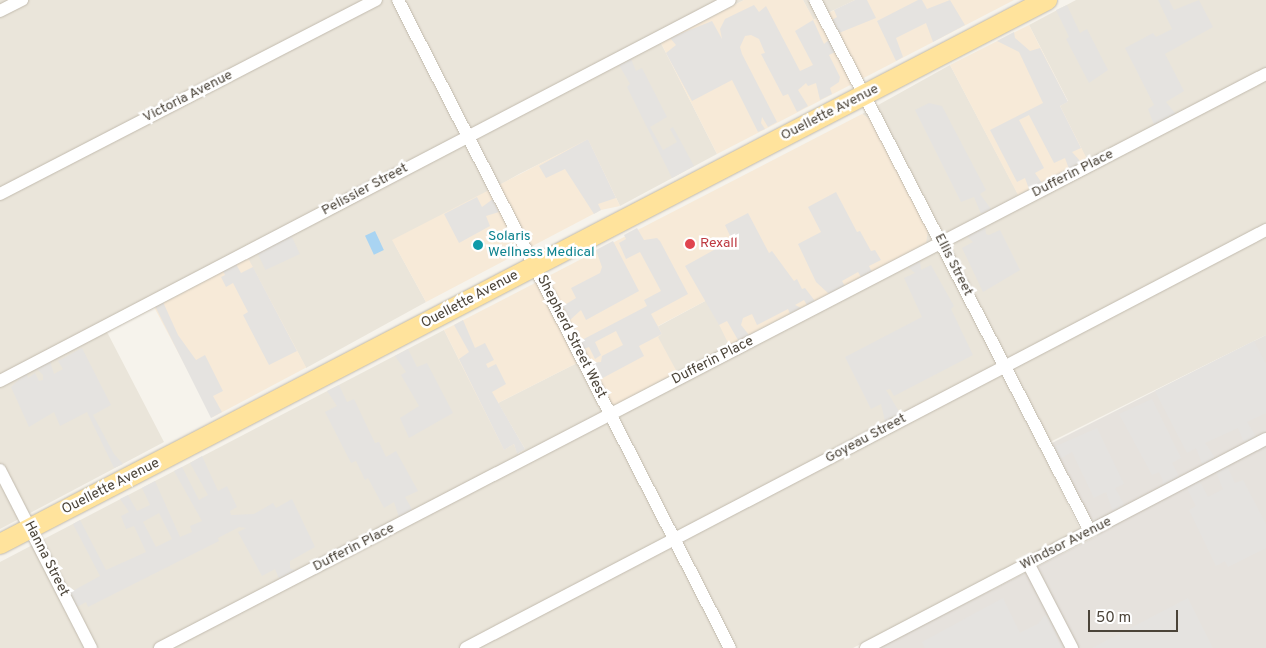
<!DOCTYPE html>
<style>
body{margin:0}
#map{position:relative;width:1266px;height:648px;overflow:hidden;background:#f6f3ec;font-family:Overpass,sans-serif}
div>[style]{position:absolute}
.residential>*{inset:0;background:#eae5da}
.commercial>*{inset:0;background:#f7ead8;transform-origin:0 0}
.industrial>*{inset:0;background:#e6e2dd}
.parking>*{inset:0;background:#e5e3e0;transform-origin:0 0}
.water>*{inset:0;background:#a9d4f2;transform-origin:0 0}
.roads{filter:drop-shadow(0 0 1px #c2bbae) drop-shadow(0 0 1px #c2bbae)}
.minor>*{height:12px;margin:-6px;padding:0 6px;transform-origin:6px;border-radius:6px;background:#fff}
.primary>*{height:20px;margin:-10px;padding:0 10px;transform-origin:10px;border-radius:10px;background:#ffe39c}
.dots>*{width:14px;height:14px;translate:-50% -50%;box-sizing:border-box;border:2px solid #fff;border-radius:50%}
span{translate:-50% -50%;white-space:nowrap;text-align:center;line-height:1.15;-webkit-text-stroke:5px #fff;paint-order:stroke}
.street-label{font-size:14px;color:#4b4439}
.culture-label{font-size:14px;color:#0d838f}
.left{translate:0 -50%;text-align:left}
.health-label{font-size:14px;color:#be3a42}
.scale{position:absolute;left:1088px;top:610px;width:90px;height:22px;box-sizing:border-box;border:2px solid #4b4439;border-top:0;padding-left:6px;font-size:15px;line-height:18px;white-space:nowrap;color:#4b4439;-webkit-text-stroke:4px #fff;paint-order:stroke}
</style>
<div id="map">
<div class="residential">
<i style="clip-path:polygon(0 0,744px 0,661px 43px,717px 154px,620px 206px,588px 140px,519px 174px,395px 245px,426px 302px,306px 368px,248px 259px,107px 332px,164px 442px,0 529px)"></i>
<i style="clip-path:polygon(803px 0,855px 0,813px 20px)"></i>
<i style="clip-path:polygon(1076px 0,1266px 0,1266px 335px,1040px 447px,1081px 531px,853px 648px,0 648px,0 562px,444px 330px,504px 449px,514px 444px,518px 454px,525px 449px,498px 403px,577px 363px,599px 406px,658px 336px,657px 327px,707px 300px,730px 345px,926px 244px,875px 123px,862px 114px,950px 65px,1018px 194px,1087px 160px,1060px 106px,1068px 101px,1029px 25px)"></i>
</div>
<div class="commercial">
<i style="clip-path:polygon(744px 0,803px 0,814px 20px,855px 0,1014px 0,717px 154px,661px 43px)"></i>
<i style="clip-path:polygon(1029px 25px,1068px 102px,1060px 106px,1087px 159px,1018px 195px,950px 65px)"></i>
<i style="clip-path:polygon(862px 114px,875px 123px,928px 230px,926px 244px,729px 345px,707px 300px,658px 326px,662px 334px,658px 337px,677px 372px,618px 404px,599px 407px,577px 363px,498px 403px,525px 449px,517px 454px,514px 444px,504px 450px,444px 330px)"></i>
<i style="clip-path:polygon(588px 139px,620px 206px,601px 210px,426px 302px,392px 240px)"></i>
<i style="left:248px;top:258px;width:124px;height:106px;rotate:62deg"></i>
</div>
<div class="industrial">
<i style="clip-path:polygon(1266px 335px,1266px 648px,878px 648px,1097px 536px,1052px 443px)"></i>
</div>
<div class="parking">
<i style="clip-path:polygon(855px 0,867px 0,876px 18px,839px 33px,832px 20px,837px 17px,834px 10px)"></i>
<i style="clip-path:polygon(918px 0,922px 0,927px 9px,950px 0,965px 25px,933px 42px,926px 23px,896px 38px,903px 57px,896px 61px,877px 21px)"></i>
<i style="clip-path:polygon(1158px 0,1169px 0,1174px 10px,1199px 0,1213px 27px,1165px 54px,1184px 91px,1166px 102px,1176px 114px,1154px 125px,1148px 109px,1154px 105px,1125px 48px,1153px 33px,1156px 37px,1172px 29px)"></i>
<i style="clip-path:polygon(754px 5px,759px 12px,766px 6px,800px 71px,813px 65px,795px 31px,813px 20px,824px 44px,829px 40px,835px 52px,829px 55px,840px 77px,839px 82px,830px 88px,832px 94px,820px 100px,816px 83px,808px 86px,806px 83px,798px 90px,808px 106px,797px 112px,788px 94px,783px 96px,761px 54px,765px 53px,759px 39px,751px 35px,745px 36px,740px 47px,742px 54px,777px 122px,768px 127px,762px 117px,761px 123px,765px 129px,758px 132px,732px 80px,692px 101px,666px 53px,676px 45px,670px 38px,712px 21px,722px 39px,720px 29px,725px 19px)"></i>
<i style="clip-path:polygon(1067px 5px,1080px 33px,1087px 29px,1108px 70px,1089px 83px,1066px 39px,1069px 37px,1056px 10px)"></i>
<i style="clip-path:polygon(1014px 32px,1015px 38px,1030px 51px,1040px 48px,1068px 102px,1060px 106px,1081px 148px,1072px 152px,1081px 162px,1069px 169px,1065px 158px,1054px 163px,1029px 115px,1019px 120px,1044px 168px,1035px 173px,1042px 183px,1029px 189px,1025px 178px,1017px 182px,990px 130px,1043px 103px,1019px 52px,997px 41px)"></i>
<i style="clip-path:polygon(631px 59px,636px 71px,642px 68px,667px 117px,650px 127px,663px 150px,677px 142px,670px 129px,673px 127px,694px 166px,672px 178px,627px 87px,630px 84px,619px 65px)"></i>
<i style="clip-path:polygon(929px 103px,942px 106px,986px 190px,980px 194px,991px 209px,981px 214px,974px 197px,961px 202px,915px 110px)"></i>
<i style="clip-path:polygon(588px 139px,616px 198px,598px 204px,601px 210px,594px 214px,565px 169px,546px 178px,539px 166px)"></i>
<i style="clip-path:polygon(836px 192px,857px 232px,860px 231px,871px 251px,875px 250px,881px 260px,869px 266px,872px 272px,861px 277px,858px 272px,842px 281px,845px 286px,829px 294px,816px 282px,798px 244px,821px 232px,808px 207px)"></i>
<i style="clip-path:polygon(477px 197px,482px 207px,493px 199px,499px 212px,486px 216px,490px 226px,459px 243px,444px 214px)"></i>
<i style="clip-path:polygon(748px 213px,769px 253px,772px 251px,794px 281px,797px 279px,802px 289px,805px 288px,815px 301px,807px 305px,804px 300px,795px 305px,801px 308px,790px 314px,788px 309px,757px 325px,752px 314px,743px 318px,741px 325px,749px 335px,738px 340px,727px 321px,719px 325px,685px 266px,732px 240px,725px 225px)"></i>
<i style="clip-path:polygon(985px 226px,986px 234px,989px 235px,1000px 230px,1020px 270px,983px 292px,962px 248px,973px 242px,967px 236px)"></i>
<i style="clip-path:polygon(637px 228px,644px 240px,657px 238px,660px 241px,688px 294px,651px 314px,662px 334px,639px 346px,644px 356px,599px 380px,591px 363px,601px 362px,602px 356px,623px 345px,616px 331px,595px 342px,601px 355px,595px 359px,589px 347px,584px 349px,580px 341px,647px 306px,644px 300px,661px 291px,640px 252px,626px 259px,619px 243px,626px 239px,624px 235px)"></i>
<i style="left:291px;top:235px;width:21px;height:38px;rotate:65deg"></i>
<i style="clip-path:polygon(613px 241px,639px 291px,586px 320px,581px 310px,570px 320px,563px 306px,576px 298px,571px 288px,600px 273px,602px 267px,596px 250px)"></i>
<i style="clip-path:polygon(920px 261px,921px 270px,931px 265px,954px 306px,951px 309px,973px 355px,894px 396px,890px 389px,886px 390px,900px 413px,885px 421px,881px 404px,871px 409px,845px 357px,922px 317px,904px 278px,915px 273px,908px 267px)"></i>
<i style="clip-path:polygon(236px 264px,241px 273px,253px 267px,297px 351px,269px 365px,243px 315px,248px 312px,233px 283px,226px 287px,221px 277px,225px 275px,223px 271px)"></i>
<i style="clip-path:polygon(163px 302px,178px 335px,196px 360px,205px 355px,223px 391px,213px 396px,222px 412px,211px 418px,155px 306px)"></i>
<i style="clip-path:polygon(463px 320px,475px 348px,485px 343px,494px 360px,486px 364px,488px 368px,496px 364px,506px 384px,492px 392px,525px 449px,517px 454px,514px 444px,504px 450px,459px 359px,469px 352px,454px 325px)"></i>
<i style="clip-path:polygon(1254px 341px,1266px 364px,1266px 413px,1247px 422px,1257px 438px,1245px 444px,1238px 428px,1205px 443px,1216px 459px,1203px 466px,1196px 448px,1187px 453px,1155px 391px)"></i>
<i style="clip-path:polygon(82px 348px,111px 405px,93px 415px,114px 454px,123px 464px,114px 468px,87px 412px,60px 426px,54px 412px,29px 427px,11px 387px,26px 373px,28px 378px,35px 373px,39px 381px,43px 380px,43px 375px,36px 368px,50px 361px,54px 374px,63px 369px,58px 361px)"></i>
<i style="clip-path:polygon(408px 349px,417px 367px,427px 363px,453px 413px,409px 438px,400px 418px,419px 406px,401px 375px,406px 372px,395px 356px)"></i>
<i style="clip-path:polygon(339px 385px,347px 402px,354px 399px,375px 443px,379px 442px,386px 457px,396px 451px,418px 491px,405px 497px,413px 511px,399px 517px,394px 502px,384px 508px,368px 478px,365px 480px,356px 461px,351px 463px,325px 412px,337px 406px,327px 391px)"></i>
<i style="clip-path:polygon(1152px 399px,1181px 458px,1172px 463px,1180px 478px,1162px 488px,1163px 480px,1159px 472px,1152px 475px,1119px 414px)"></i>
<i style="clip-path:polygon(1097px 428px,1124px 484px,1115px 488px,1125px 506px,1113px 512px,1106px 492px,1094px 498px,1072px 452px,1060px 459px,1054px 447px)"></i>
<i style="clip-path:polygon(evenodd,202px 456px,218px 491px,227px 486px,237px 507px,230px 511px,231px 515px,254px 514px,273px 503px,276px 508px,292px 499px,315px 547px,290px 561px,290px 568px,296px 571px,279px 579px,275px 569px,262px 576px,238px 532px,246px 528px,239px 527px,218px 538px,219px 541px,88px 607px,86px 602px,77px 607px,69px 593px,100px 576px,73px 524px,80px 520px,106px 570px,146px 552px,134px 526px,126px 529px,121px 516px,129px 512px,120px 499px,128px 495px,137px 511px,150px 505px,142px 488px,155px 481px,180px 537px,192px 532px,190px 526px,202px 521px,174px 471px,182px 467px,199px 500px,208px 495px,190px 463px,202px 456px,159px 513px,172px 539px,156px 547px,143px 522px,159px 513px)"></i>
<i style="clip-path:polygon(1227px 466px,1235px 483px,1243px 480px,1266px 524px,1266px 548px,1228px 567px,1225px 561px,1216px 566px,1189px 510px,1196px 506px,1186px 486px,1199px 480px,1208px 497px,1223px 489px,1216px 472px)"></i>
<i style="clip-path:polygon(1003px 598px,1020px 633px,1038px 624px,1046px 614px,1062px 648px,925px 648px,922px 642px)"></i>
<i style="clip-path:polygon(1188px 598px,1213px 648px,1092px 648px)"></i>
</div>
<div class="water">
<i style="left:375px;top:231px;width:21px;height:11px;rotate:65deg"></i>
</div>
<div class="roads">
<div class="minor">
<i style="left:398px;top:0;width:728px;rotate:62.87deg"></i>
<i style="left:815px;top:0;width:598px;rotate:62.62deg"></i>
<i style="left:0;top:11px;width:25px;rotate:-27deg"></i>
<i style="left:0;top:194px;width:423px;rotate:-27.3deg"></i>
<i style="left:0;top:381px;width:823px;rotate:-27.56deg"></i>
<i style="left:0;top:470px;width:200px;rotate:62.9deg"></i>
<i style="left:1028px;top:563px;width:96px;rotate:62.6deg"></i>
<i style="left:160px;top:648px;width:1246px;rotate:-27.43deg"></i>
<i style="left:466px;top:648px;width:903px;rotate:-27.59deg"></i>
<i style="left:866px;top:648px;width:451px;rotate:-27.6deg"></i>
</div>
<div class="primary">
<i style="left:0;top:544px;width:1180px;rotate:-27.46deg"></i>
</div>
</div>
<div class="dots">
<i style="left:690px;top:244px;background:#e0444e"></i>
<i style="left:478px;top:245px;background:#0f9aa8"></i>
</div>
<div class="street-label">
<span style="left:188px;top:97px;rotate:-27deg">Victoria Avenue</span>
<span style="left:830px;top:113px;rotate:-27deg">Ouellette Avenue</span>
<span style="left:1073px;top:174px;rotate:-27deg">Dufferin Place</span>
<span style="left:365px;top:190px;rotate:-28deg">Pelissier Street</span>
<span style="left:953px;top:265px;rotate:63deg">Ellis Street</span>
<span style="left:470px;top:300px;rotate:-28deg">Ouellette Avenue</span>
<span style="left:571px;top:337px;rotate:63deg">Shepherd Street West</span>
<span style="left:713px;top:361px;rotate:-27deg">Dufferin Place</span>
<span style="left:866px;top:439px;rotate:-28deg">Goyeau Street</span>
<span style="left:111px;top:487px;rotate:-27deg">Ouellette Avenue</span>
<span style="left:1066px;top:544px;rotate:-27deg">Windsor Avenue</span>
<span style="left:354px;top:548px;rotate:-27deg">Dufferin Place</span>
<span style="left:46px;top:559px;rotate:63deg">Hanna Street</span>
</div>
<div class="culture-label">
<span class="left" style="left:488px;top:245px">Solaris<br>Wellness Medical</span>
</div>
<div class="health-label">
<span class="left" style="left:700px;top:244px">Rexall</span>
</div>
<div class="scale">50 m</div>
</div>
